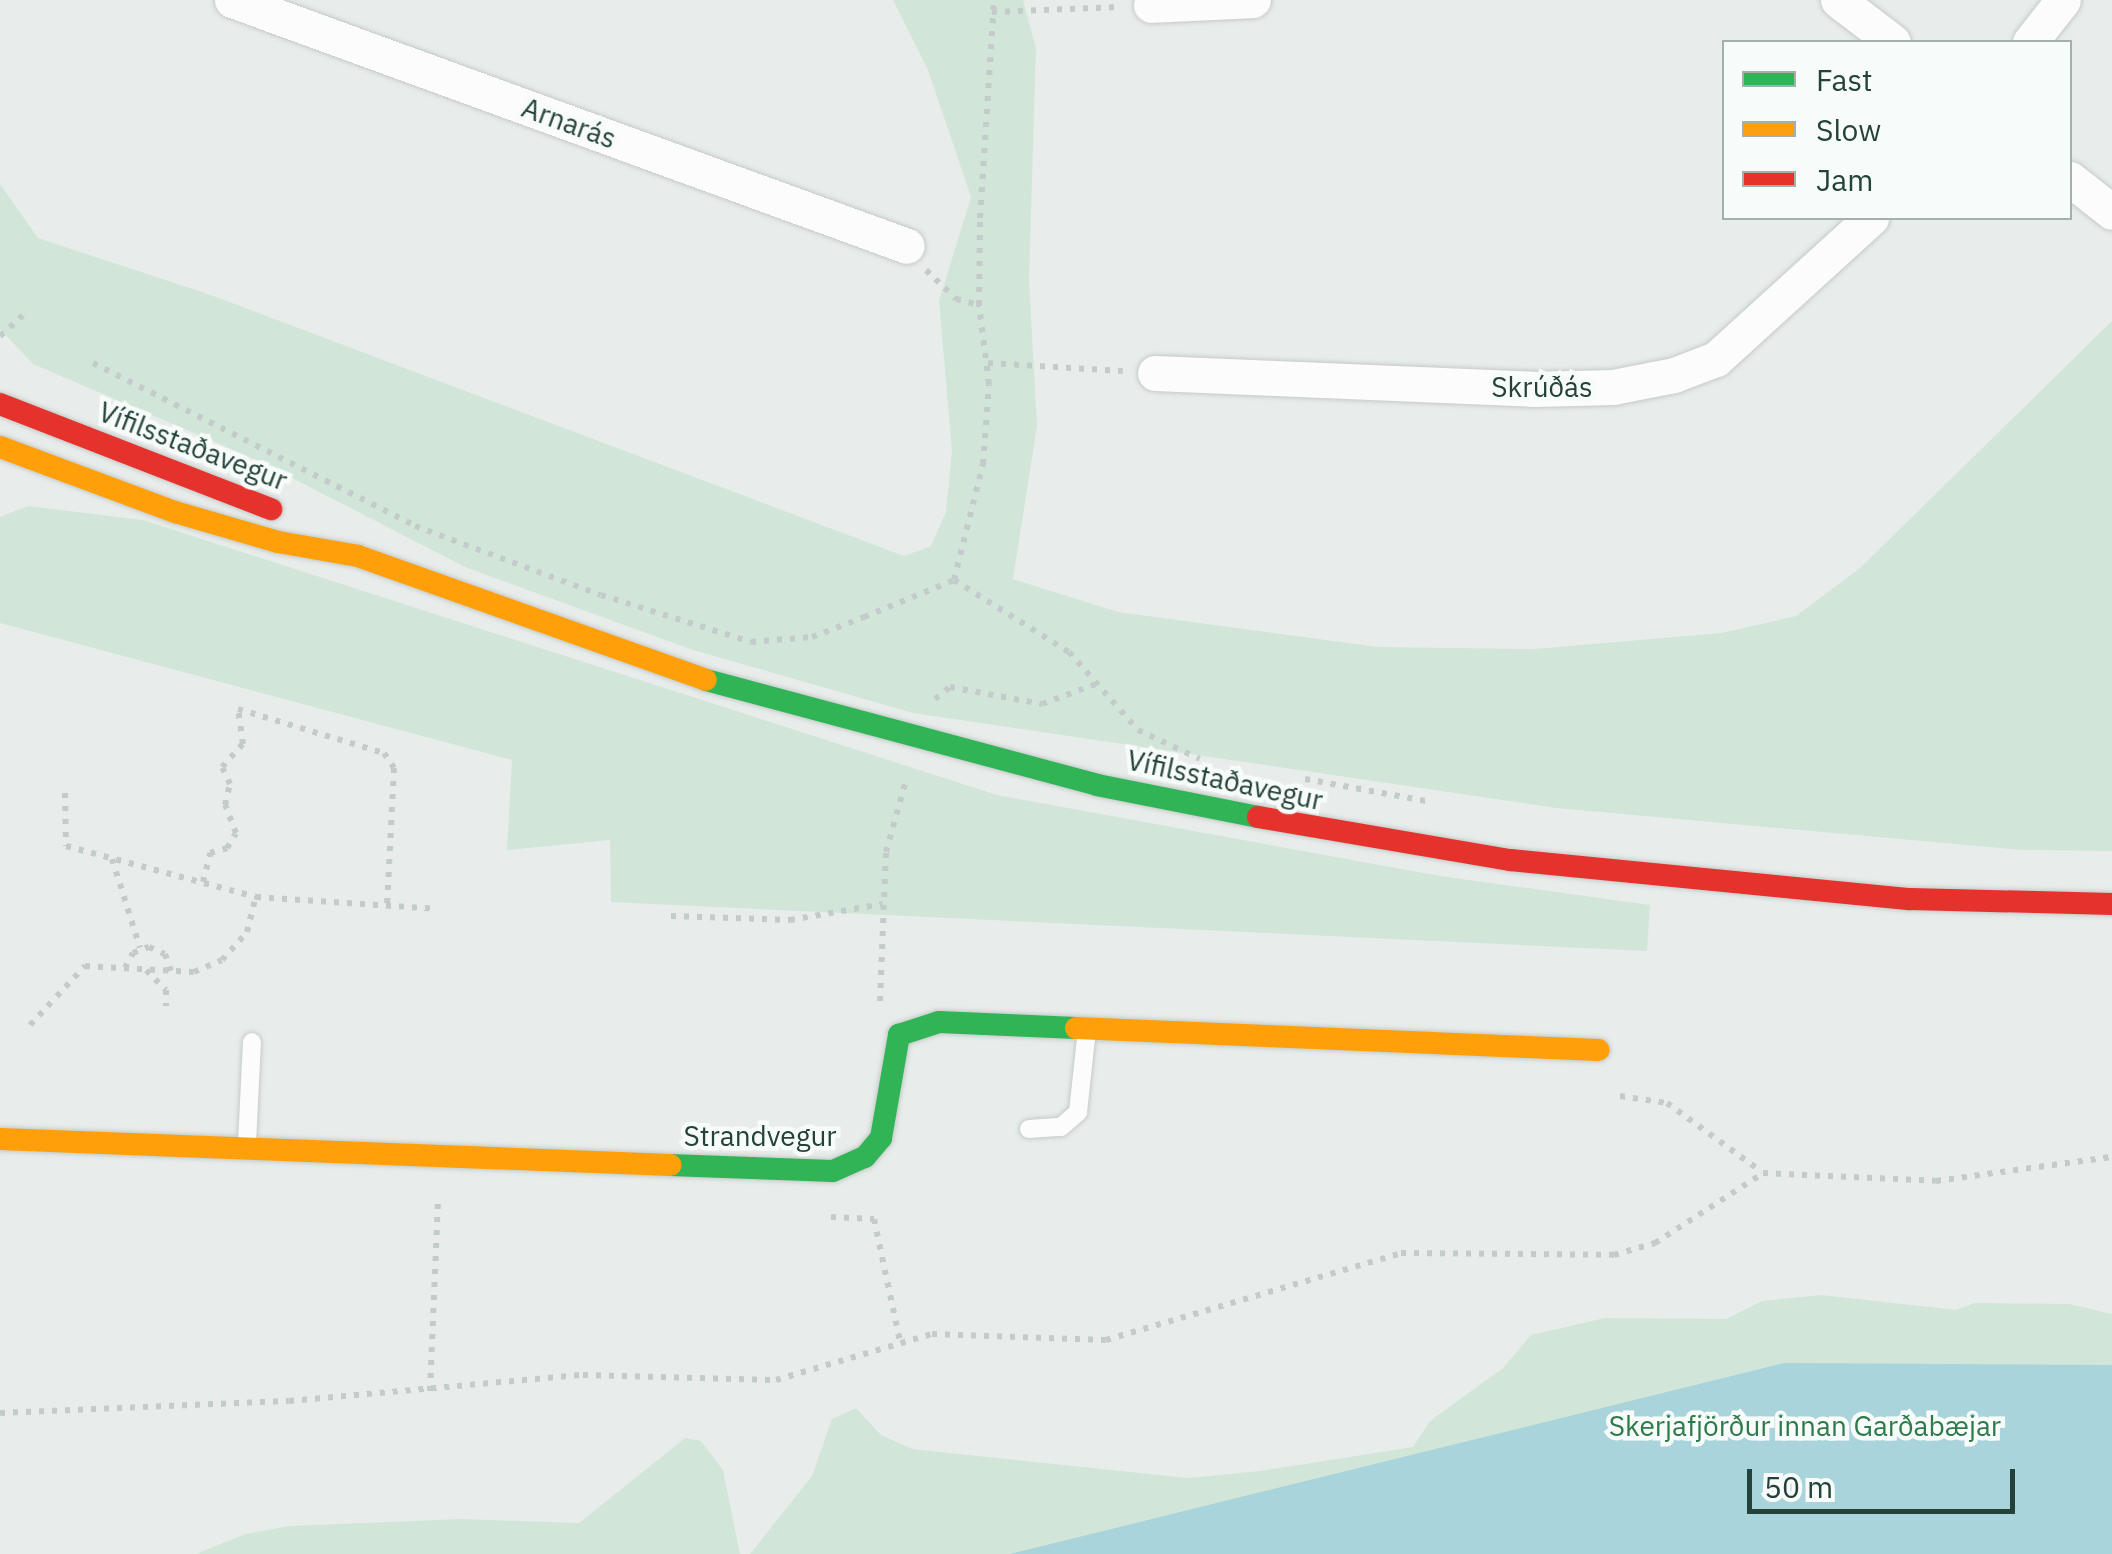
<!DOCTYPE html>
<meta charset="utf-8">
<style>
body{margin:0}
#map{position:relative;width:2112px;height:1554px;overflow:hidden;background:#e8edeb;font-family:"IBM Plex Sans",sans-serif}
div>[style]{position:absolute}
.green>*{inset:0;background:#d1e6d8}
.water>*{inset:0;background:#a9d4db}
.path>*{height:6px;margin-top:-3px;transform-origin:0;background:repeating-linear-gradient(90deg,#c3ccca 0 5px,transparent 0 13px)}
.roads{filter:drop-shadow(0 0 2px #c5cac8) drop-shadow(0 0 2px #c5cac8)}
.lane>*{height:18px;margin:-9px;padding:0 9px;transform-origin:9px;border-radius:9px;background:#fcfcfc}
.street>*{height:35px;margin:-17.5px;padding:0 17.5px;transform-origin:17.5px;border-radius:17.5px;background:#fcfcfc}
.fast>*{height:22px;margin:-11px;padding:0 11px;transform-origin:11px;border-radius:11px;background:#30b455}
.slow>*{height:22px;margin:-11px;padding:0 11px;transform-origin:11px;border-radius:11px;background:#ff9f0a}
.jam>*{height:22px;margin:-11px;padding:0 11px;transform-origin:11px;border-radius:11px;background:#e5322d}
span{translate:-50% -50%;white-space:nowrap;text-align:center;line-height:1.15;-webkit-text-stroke:9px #f7fbf9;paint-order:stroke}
.street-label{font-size:28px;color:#24423a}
.park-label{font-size:28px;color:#2d7a4b}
.legend{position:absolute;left:1722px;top:40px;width:350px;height:180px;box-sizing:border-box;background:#f7fbf9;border:2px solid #a3b1ad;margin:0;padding:12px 18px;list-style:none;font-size:30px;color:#24423a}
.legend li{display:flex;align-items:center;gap:20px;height:50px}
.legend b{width:50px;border:2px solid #a3b1ad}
.scale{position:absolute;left:1747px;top:1469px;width:268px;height:45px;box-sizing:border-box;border:5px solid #24423a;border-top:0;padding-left:12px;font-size:30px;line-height:35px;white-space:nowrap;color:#24423a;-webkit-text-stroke:8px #f7fbf9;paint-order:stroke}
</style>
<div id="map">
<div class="green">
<i style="clip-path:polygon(893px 0,1023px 0,1036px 48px,1029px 280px,1037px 426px,1013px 579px,1118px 612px,1378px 647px,1535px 649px,1721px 633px,1796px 616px,1860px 568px,2112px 321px,2112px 851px,2022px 850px,1556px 808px,913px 713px,693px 650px,465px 567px,261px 462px,33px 364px,0 329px,0 184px,38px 238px,208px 294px,904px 556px,931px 546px,946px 512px,952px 451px,939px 301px,971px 197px,928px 70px)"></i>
<i style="clip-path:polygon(28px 506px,143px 520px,997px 795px,1440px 876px,1650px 905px,1647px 951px,611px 902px,610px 840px,507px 850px,512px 760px,0 623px,0 517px)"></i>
<i style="clip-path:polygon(1821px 1295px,1956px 1310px,1975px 1303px,2069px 1304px,2112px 1314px,2112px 1554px,750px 1554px,812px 1476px,832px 1419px,856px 1408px,881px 1435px,912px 1449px,1188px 1478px,1260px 1471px,1413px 1447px,1430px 1421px,1503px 1368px,1531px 1335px,1605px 1318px,1726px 1319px,1762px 1301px)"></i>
<i style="clip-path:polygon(685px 1438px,701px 1441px,723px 1470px,740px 1554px,196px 1554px,245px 1534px,290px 1526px,462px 1519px,579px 1523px)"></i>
</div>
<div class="water">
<i style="clip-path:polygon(1784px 1363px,2112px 1365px,2112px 1554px,1010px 1554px)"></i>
</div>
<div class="path">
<i style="left:992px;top:12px;width:128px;rotate:-2.2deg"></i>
<i style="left:926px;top:270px;width:42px;rotate:44deg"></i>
<i style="left:956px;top:299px;width:24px;rotate:15deg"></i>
<i style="left:0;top:336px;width:31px;rotate:-42deg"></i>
<i style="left:93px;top:363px;width:361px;rotate:26.8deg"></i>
<i style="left:415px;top:526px;width:198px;rotate:20.4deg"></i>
<i style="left:601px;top:595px;width:157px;rotate:17.4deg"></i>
<i style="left:751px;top:642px;width:61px;rotate:-4.7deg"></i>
<i style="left:812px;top:637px;width:56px;rotate:-21deg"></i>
<i style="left:864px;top:617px;width:97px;rotate:-22.3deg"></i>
<i style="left:954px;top:580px;width:120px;rotate:-76deg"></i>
<i style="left:983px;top:464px;width:80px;rotate:-85.7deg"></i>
<i style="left:989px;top:384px;width:80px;rotate:-97.2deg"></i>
<i style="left:979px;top:305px;width:87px;rotate:-89.3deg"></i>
<i style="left:980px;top:218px;width:218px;rotate:-86.3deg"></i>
<i style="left:988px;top:363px;width:135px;rotate:3.4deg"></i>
<i style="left:954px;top:580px;width:136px;rotate:32.1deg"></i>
<i style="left:1069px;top:652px;width:104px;rotate:48.5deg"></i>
<i style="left:1138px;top:730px;width:68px;rotate:25.1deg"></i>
<i style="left:935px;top:699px;width:19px;rotate:-39deg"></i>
<i style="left:950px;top:687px;width:94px;rotate:10.5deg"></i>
<i style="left:1042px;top:704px;width:58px;rotate:-20.3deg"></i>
<i style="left:1305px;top:779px;width:123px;rotate:10.3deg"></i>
<i style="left:65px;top:793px;width:53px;rotate:88.9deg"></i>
<i style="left:66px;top:846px;width:197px;rotate:15deg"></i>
<i style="left:256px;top:897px;width:179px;rotate:3.8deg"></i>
<i style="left:112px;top:859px;width:93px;rotate:72.5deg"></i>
<i style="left:203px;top:882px;width:30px;rotate:-76deg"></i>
<i style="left:210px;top:853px;width:18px;rotate:-16deg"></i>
<i style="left:227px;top:848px;width:17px;rotate:-59deg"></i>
<i style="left:236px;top:833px;width:30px;rotate:-111deg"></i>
<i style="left:225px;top:805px;width:22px;rotate:-77deg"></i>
<i style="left:230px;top:784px;width:19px;rotate:-115deg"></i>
<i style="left:222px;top:767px;width:31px;rotate:-48deg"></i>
<i style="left:243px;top:744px;width:35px;rotate:-98deg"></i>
<i style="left:238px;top:709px;width:152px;rotate:16.8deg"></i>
<i style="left:384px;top:753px;width:18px;rotate:56deg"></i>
<i style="left:394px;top:768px;width:138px;rotate:92.9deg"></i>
<i style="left:671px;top:916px;width:119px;rotate:1.9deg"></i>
<i style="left:790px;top:920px;width:94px;rotate:-9.8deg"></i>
<i style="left:125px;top:968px;width:17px;rotate:-62deg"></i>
<i style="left:133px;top:953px;width:17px;rotate:-21deg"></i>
<i style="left:149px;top:947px;width:17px;rotate:24deg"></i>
<i style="left:165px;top:954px;width:18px;rotate:71deg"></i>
<i style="left:146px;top:970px;width:28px;rotate:45deg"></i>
<i style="left:166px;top:990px;width:16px;rotate:90deg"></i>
<i style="left:880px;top:1001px;width:149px;rotate:-87.7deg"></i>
<i style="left:886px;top:852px;width:78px;rotate:-74.4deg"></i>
<i style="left:30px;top:1025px;width:81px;rotate:-47deg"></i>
<i style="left:85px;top:966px;width:109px;rotate:3.2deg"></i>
<i style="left:194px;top:972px;width:30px;rotate:-23deg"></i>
<i style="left:222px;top:960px;width:38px;rotate:-48deg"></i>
<i style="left:247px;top:932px;width:36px;rotate:-76deg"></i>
<i style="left:1620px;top:1096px;width:48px;rotate:8.5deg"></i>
<i style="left:1667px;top:1103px;width:117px;rotate:36deg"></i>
<i style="left:831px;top:1217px;width:43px;rotate:2.7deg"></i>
<i style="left:874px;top:1219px;width:125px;rotate:78deg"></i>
<i style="left:430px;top:1391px;width:190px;rotate:-87.6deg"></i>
<i style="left:0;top:1413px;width:289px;rotate:-2.4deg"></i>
<i style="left:289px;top:1401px;width:295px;rotate:-5.1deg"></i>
<i style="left:583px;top:1375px;width:193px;rotate:1.5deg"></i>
<i style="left:776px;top:1380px;width:163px;rotate:-16.4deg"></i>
<i style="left:932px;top:1334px;width:174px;rotate:2deg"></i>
<i style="left:1106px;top:1340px;width:308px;rotate:-16.4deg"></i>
<i style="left:1401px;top:1253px;width:213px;rotate:0.5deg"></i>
<i style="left:1614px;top:1255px;width:43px;rotate:-16.3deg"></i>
<i style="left:1655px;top:1243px;width:129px;rotate:-32.9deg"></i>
<i style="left:1763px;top:1173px;width:173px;rotate:2.6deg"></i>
<i style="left:1936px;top:1181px;width:178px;rotate:-7.8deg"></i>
</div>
<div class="roads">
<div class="lane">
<i style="left:1029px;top:1129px;width:32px;rotate:-4deg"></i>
<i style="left:1061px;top:1127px;width:23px;rotate:-41deg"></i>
<i style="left:1078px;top:1112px;width:83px;rotate:-83.8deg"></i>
<i style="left:247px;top:1143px;width:101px;rotate:-87.2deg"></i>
</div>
<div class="street">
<i style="left:232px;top:0;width:718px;rotate:20.02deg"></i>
<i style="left:1838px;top:0;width:69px;rotate:37.4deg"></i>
<i style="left:1151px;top:5px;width:102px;rotate:-2.8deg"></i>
<i style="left:2030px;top:42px;width:53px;rotate:-51.8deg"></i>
<i style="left:2070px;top:179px;width:53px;rotate:38.2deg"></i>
<i style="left:1155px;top:373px;width:378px;rotate:2.4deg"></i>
<i style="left:1533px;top:389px;width:80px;rotate:-1.4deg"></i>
<i style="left:1613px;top:387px;width:62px;rotate:-11.1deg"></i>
<i style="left:1674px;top:375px;width:45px;rotate:-20.9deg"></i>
<i style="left:1716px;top:359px;width:210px;rotate:-42.3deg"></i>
</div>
<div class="fast">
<i style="left:706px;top:680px;width:405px;rotate:15deg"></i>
<i style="left:1097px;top:785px;width:164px;rotate:11.2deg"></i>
<i style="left:670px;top:1165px;width:163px;rotate:2.1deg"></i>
<i style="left:833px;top:1171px;width:35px;rotate:-24deg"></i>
<i style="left:865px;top:1157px;width:25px;rotate:-50deg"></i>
<i style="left:881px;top:1138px;width:105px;rotate:-80.1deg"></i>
<i style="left:899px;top:1035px;width:42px;rotate:-18deg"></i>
<i style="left:939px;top:1022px;width:137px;rotate:2.5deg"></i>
</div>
<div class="slow">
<i style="left:0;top:447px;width:187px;rotate:20.4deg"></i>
<i style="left:175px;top:512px;width:107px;rotate:16.2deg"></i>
<i style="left:278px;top:542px;width:81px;rotate:9.9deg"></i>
<i style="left:358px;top:556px;width:369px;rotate:19.6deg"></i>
<i style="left:1076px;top:1028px;width:523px;rotate:2.41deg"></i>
<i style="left:0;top:1139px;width:671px;rotate:2.22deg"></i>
</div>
<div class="jam">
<i style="left:0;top:404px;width:291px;rotate:21.2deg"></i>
<i style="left:1258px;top:817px;width:256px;rotate:9.7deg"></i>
<i style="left:1510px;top:860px;width:402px;rotate:5.6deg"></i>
<i style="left:1910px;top:899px;width:202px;rotate:1.4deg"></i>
</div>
</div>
<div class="street-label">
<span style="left:569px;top:123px;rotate:20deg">Arnarás</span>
<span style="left:1542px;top:387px">Skrúðás</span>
<span style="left:193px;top:446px;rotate:21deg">Vífilsstaðavegur</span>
<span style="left:1225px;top:780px;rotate:12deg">Vífilsstaðavegur</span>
<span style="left:760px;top:1136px">Strandvegur</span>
</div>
<div class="park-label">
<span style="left:1805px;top:1426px">Skerjafjörður innan Garðabæjar</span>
</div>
<ul class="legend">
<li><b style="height:12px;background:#30b455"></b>Fast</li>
<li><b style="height:12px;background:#ff9f0a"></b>Slow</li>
<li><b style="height:12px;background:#e5322d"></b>Jam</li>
</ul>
<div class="scale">50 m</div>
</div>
